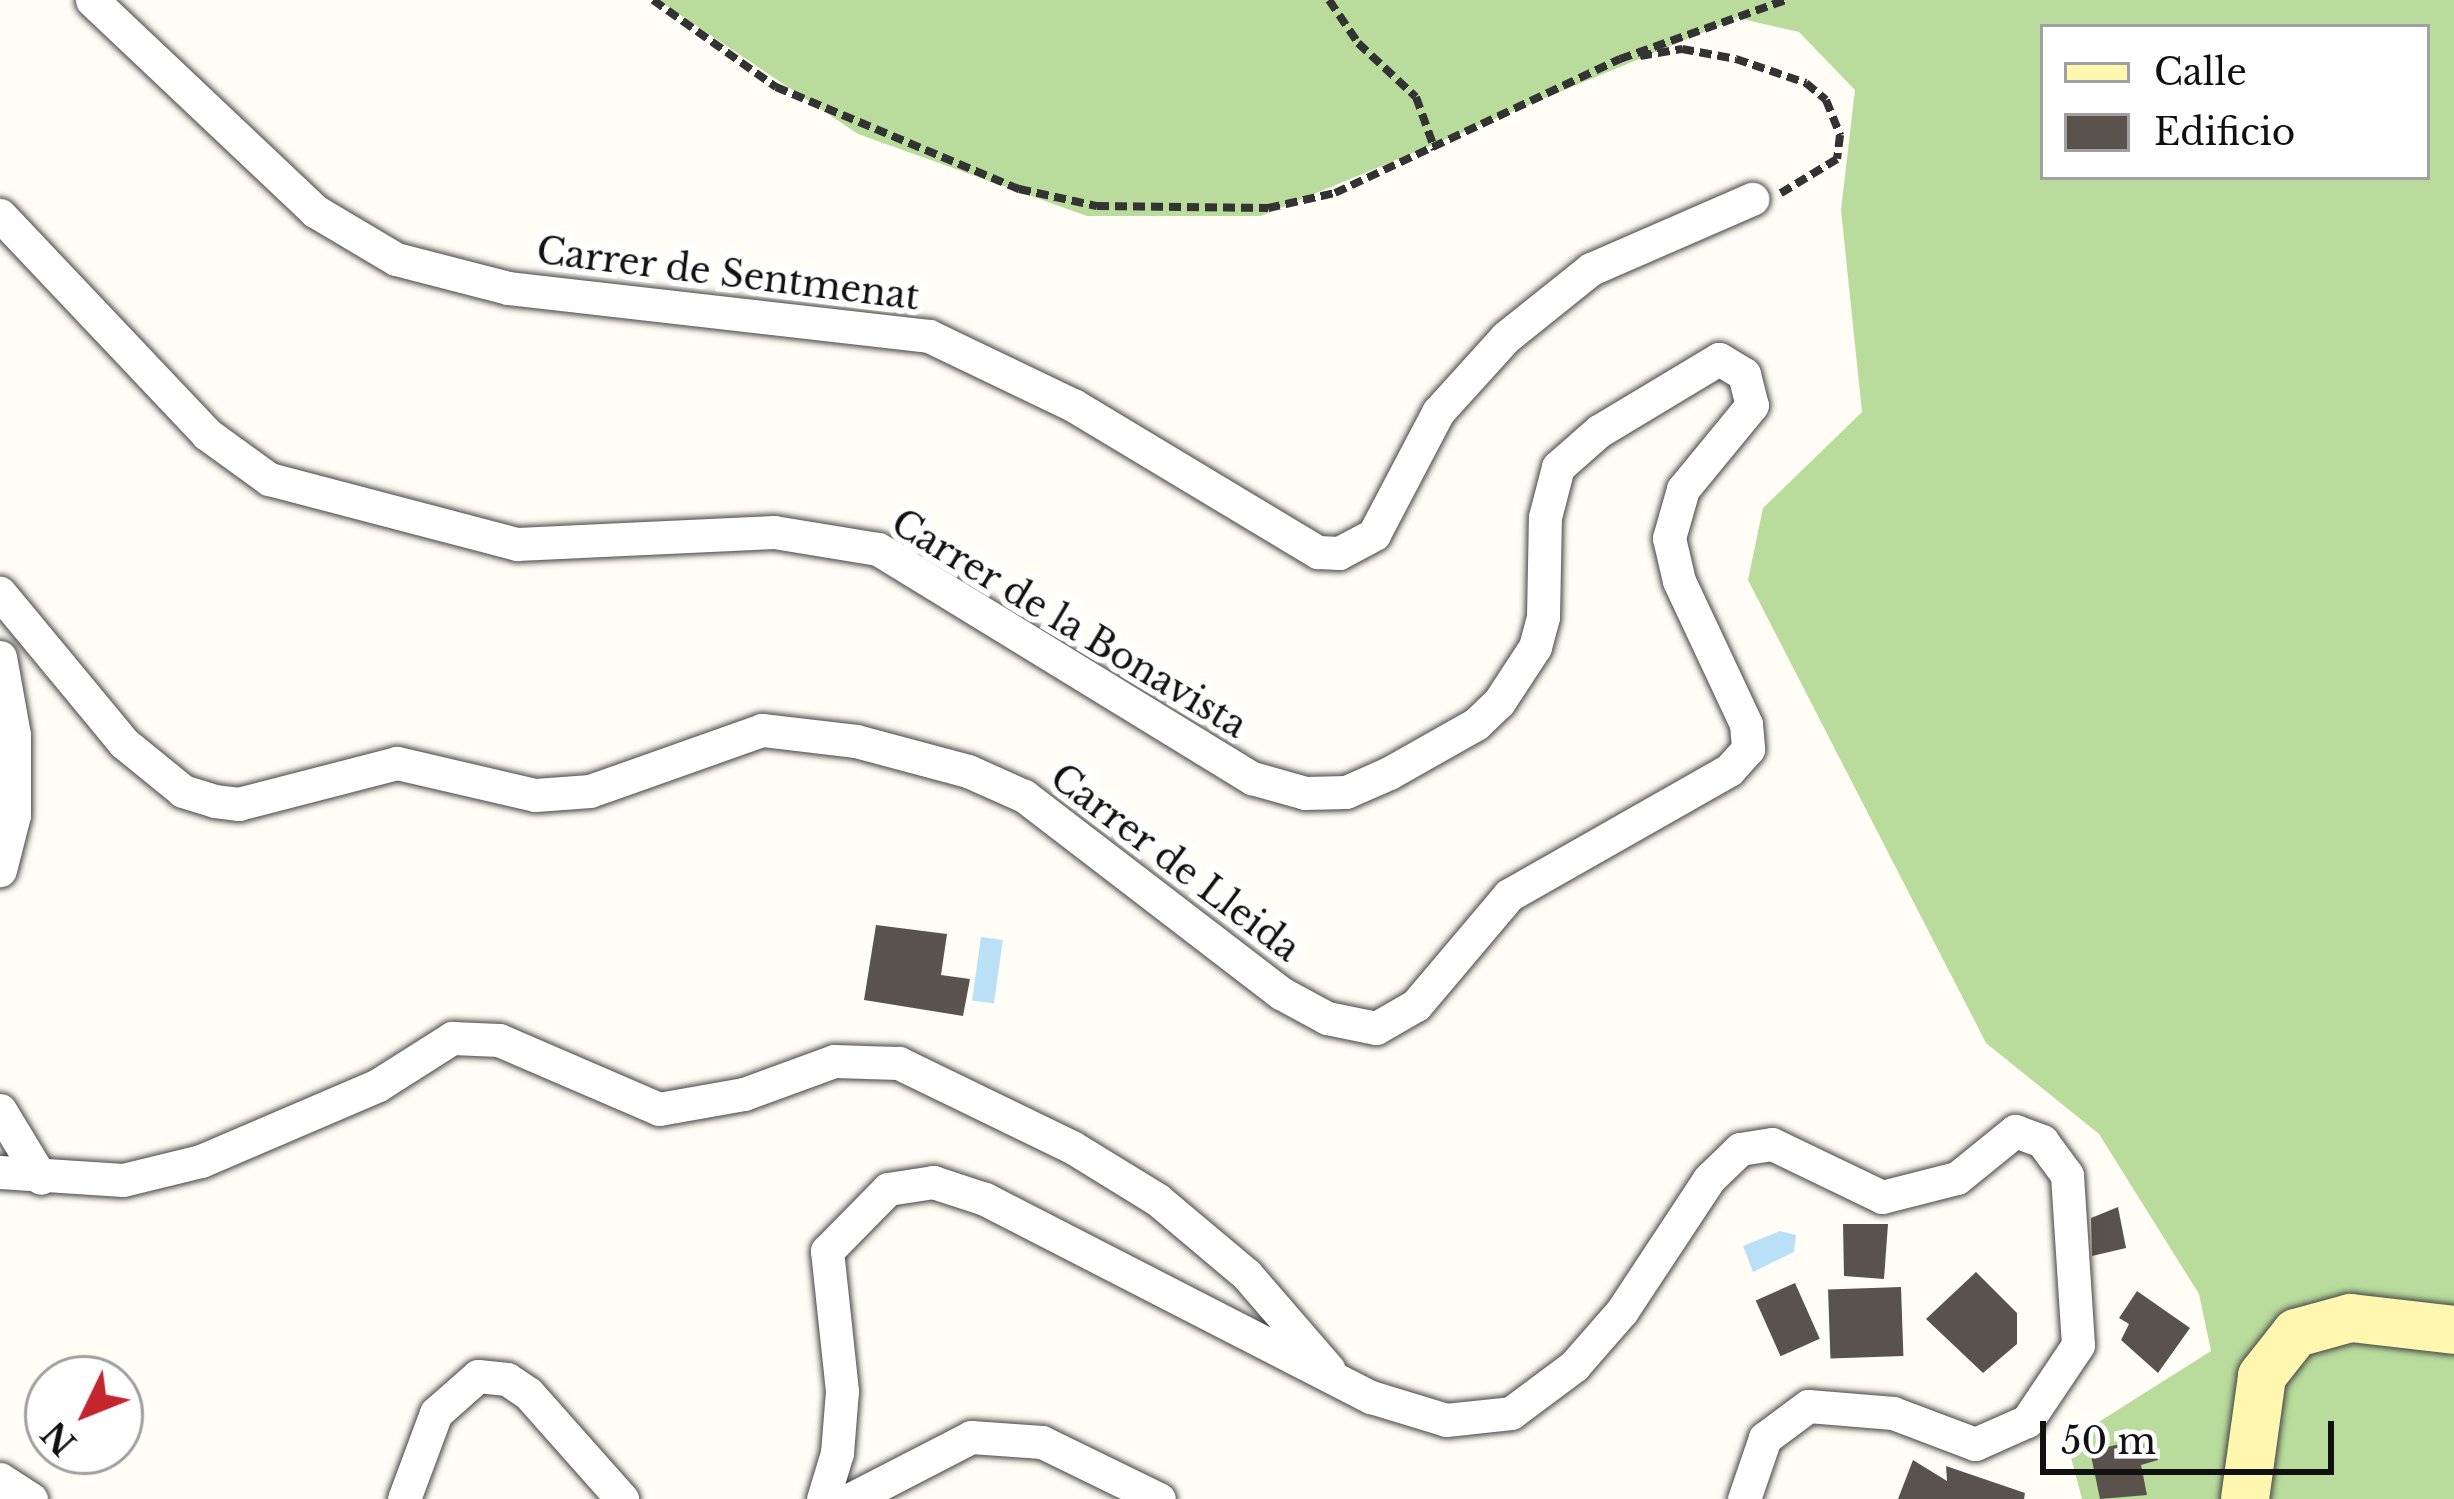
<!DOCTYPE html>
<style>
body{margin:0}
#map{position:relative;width:2454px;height:1499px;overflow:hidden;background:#fffdf5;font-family:"Libre Baskerville",serif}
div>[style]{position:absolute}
.forest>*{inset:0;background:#b9dc9c}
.water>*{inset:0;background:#b9e0f7;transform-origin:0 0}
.building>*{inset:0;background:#5a524d;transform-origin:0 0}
.path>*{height:8px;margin-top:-4px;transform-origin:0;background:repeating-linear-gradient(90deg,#333 0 12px,transparent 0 18px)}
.roads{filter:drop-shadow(0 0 3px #444) drop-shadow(0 0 3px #444)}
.street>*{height:33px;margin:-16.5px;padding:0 16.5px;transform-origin:16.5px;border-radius:16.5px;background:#fff}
.secondary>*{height:48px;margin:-24px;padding:0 24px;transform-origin:24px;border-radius:24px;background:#fff6b0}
span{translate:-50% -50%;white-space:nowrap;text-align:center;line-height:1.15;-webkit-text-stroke:12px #fff;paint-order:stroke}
.street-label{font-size:36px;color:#111}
.legend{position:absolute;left:2040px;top:24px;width:390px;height:156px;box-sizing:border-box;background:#fff;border:3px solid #a0a0a0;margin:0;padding:15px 21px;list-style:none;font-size:36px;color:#111}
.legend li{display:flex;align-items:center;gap:24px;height:60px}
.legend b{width:60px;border:3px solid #a0a0a0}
.north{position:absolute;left:24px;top:1355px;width:120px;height:120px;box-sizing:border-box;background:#fff;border:3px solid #a0a0a0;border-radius:50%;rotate:227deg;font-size:33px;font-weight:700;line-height:48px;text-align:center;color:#111}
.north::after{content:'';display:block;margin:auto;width:42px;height:54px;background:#c4262e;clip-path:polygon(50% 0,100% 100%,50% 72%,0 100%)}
.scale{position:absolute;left:2040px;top:1421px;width:294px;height:54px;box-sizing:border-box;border:6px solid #111;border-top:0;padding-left:15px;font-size:36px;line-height:42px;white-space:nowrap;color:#111;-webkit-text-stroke:9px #fff;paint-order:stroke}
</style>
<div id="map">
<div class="forest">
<i style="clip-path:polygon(evenodd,658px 0,2454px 0,2454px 1499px,2082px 1499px,2067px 1442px,2211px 1351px,2199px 1294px,2099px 1134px,1986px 1043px,1748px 580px,1763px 508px,1862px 412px,1841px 210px,1855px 90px,1799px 32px,1738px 18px,1261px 216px,1087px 216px,858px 134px,658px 0,2043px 27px,2427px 27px,2427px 177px,2043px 177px,2043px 27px)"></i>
</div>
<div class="water">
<i style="left:981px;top:937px;width:22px;height:64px;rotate:8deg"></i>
<i style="clip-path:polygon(1780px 1231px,1796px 1235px,1794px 1252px,1753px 1272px,1743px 1246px)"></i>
</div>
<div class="building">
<i style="clip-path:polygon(876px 925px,947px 934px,941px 975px,970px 979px,963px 1016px,864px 1000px)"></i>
<i style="clip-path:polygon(2118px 1207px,2126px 1248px,2092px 1256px,2091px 1218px)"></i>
<i style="clip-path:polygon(1843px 1224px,1888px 1224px,1884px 1279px,1844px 1276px)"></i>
<i style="clip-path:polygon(1976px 1272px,2017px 1313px,2017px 1344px,1983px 1373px,1926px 1319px)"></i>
<i style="left:1795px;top:1283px;width:61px;height:43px;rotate:66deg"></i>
<i style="left:1901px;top:1287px;width:69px;height:73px;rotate:88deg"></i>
<i style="clip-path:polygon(2137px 1291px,2190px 1328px,2158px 1373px,2121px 1340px,2129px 1324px,2119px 1318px)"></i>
<i style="clip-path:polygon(2150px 1440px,2158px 1460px,2141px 1465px,2147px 1495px,2100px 1499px,2090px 1451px,2129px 1442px,2129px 1452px)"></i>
<i style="clip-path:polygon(1913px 1460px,1947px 1481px,1946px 1466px,2025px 1493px,2024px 1499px,1898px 1499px)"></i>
</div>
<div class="path">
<i style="left:653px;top:0;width:151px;rotate:35.3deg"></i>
<i style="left:776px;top:87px;width:264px;rotate:22.8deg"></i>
<i style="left:1019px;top:189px;width:80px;rotate:12.3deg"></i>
<i style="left:1097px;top:206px;width:171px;rotate:0.7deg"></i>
<i style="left:1268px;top:208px;width:69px;rotate:-12.6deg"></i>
<i style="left:1335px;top:193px;width:315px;rotate:-25.2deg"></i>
<i style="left:1620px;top:59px;width:176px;rotate:-19.6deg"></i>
<i style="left:1329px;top:0;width:52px;rotate:56deg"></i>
<i style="left:1358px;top:43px;width:79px;rotate:43deg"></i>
<i style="left:1416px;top:97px;width:56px;rotate:70.3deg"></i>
<i style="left:1640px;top:56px;width:43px;rotate:-9.5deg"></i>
<i style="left:1682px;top:49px;width:55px;rotate:10.5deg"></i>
<i style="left:1736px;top:59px;width:74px;rotate:18.9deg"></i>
<i style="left:1806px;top:83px;width:26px;rotate:40deg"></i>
<i style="left:1826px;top:100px;width:38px;rotate:68deg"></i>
<i style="left:1840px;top:135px;width:24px;rotate:97deg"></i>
<i style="left:1837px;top:159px;width:66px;rotate:148.7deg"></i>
</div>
<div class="roads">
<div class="street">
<i style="left:92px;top:0;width:307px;rotate:43.4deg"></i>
<i style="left:315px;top:211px;width:94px;rotate:30.7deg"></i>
<i style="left:396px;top:259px;width:116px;rotate:14.5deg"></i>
<i style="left:508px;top:288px;width:424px;rotate:6.5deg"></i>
<i style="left:929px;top:336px;width:160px;rotate:25.6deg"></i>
<i style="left:1073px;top:405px;width:286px;rotate:31deg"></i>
<i style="left:1318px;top:552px;width:21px;rotate:3deg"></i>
<i style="left:1339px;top:553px;width:40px;rotate:-28deg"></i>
<i style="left:1374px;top:534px;width:138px;rotate:-62.3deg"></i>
<i style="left:1438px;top:412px;width:101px;rotate:-47.8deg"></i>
<i style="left:1506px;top:337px;width:109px;rotate:-38.7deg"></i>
<i style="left:1591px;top:269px;width:176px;rotate:-23.5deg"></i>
<i style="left:0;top:215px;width:301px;rotate:46.6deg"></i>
<i style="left:207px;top:434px;width:77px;rotate:36deg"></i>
<i style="left:269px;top:479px;width:256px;rotate:14.7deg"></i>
<i style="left:517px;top:544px;width:257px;rotate:-2.7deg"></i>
<i style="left:774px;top:532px;width:105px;rotate:9.3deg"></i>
<i style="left:878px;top:549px;width:439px;rotate:31.5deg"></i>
<i style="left:1252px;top:778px;width:55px;rotate:15.8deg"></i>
<i style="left:1305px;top:793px;width:41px;rotate:-1.4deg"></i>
<i style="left:1346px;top:792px;width:47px;rotate:-23.8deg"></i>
<i style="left:1389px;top:773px;width:100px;rotate:-29.4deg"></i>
<i style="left:1476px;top:724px;width:32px;rotate:-44deg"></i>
<i style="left:1499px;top:702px;width:66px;rotate:-56.8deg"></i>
<i style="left:1535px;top:647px;width:31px;rotate:-75deg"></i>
<i style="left:1543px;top:617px;width:100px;rotate:-88.9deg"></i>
<i style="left:1545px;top:517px;width:52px;rotate:-75.4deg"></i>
<i style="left:1558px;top:467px;width:55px;rotate:-41.3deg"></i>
<i style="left:1599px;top:431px;width:140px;rotate:-31deg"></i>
<i style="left:1719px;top:359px;width:29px;rotate:31deg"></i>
<i style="left:1744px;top:374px;width:32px;rotate:76deg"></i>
<i style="left:1752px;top:405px;width:109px;rotate:129.4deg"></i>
<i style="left:1683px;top:489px;width:51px;rotate:105.9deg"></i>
<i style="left:1669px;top:538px;width:44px;rotate:76.9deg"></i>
<i style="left:1679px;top:581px;width:158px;rotate:64.9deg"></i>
<i style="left:1746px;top:724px;width:25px;rotate:85deg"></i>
<i style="left:1748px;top:749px;width:28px;rotate:132deg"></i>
<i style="left:1729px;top:770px;width:253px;rotate:150.4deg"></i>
<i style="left:1509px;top:895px;width:144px;rotate:130.2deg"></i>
<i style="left:1416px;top:1005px;width:46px;rotate:150.1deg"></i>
<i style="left:1376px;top:1028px;width:50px;rotate:-168.5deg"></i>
<i style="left:1327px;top:1018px;width:52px;rotate:-151.5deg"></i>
<i style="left:1281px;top:993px;width:324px;rotate:-142.5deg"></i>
<i style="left:1024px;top:796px;width:61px;rotate:-155.9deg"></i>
<i style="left:968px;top:771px;width:116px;rotate:-165deg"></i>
<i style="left:856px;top:741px;width:95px;rotate:-173.3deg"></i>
<i style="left:762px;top:730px;width:182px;rotate:160.5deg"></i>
<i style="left:590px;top:791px;width:55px;rotate:175.8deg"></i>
<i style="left:535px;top:795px;width:142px;rotate:-166.9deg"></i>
<i style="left:397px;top:763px;width:163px;rotate:165.5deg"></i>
<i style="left:239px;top:804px;width:24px;rotate:-173deg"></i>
<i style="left:215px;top:801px;width:34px;rotate:-163deg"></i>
<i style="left:183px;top:791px;width:76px;rotate:-140.9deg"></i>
<i style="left:124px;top:743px;width:195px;rotate:-129.6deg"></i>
<i style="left:0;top:657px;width:79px;rotate:79.8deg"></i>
<i style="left:14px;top:735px;width:80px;rotate:90deg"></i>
<i style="left:14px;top:815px;width:57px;rotate:104.3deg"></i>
<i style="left:0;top:1110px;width:79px;rotate:58.9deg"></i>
<i style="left:0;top:1172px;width:123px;rotate:3.7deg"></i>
<i style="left:123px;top:1180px;width:80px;rotate:-13.7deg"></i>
<i style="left:201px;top:1161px;width:193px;rotate:-23.2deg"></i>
<i style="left:378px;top:1085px;width:88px;rotate:-32.4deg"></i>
<i style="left:452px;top:1038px;width:47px;rotate:2.4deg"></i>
<i style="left:499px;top:1040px;width:174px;rotate:23.3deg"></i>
<i style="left:659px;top:1109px;width:86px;rotate:-10deg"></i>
<i style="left:744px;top:1094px;width:96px;rotate:-20.1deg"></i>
<i style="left:834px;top:1061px;width:65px;rotate:1.8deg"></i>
<i style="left:899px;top:1063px;width:192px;rotate:25.9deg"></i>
<i style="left:1072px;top:1147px;width:101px;rotate:31.6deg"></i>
<i style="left:1158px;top:1200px;width:116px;rotate:40.1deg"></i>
<i style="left:1247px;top:1275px;width:125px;rotate:49.2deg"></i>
<i style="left:0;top:1479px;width:37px;rotate:33deg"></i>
<i style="left:404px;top:1499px;width:92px;rotate:-69.6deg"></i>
<i style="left:436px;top:1413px;width:56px;rotate:-41.4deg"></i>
<i style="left:478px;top:1376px;width:29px;rotate:6deg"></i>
<i style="left:507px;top:1379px;width:25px;rotate:34deg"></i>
<i style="left:528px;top:1393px;width:142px;rotate:48.4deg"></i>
<i style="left:823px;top:1499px;width:48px;rotate:-73.1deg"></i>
<i style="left:837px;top:1453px;width:62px;rotate:-85.4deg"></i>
<i style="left:842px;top:1391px;width:141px;rotate:-96.1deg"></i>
<i style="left:827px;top:1251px;width:87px;rotate:-45.5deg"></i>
<i style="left:888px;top:1189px;width:46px;rotate:-8.8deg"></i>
<i style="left:933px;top:1182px;width:55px;rotate:18.1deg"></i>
<i style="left:985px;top:1199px;width:434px;rotate:27.2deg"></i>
<i style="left:1371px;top:1397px;width:78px;rotate:17deg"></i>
<i style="left:1446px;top:1420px;width:65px;rotate:-6.1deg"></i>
<i style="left:1511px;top:1413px;width:79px;rotate:-36.7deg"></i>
<i style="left:1574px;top:1366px;width:73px;rotate:-48.9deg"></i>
<i style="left:1622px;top:1311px;width:158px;rotate:-56.6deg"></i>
<i style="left:1709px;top:1179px;width:43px;rotate:-44.1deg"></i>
<i style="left:1740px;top:1149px;width:32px;rotate:-9deg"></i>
<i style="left:1772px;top:1144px;width:122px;rotate:25.7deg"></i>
<i style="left:1882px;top:1197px;width:77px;rotate:-14.2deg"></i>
<i style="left:1957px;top:1178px;width:75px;rotate:-39deg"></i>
<i style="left:2015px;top:1131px;width:29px;rotate:20deg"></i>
<i style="left:2042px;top:1141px;width:42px;rotate:53.7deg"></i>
<i style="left:2067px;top:1175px;width:170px;rotate:86.3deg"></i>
<i style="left:2078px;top:1345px;width:92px;rotate:123.9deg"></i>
<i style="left:2027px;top:1421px;width:57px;rotate:156.1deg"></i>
<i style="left:1975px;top:1444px;width:88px;rotate:-159.3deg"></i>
<i style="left:1893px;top:1413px;width:85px;rotate:-175.3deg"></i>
<i style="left:1808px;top:1406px;width:54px;rotate:143.3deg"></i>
<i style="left:1765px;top:1438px;width:65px;rotate:109deg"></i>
<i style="left:851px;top:1499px;width:135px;rotate:-27.3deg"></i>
<i style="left:971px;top:1437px;width:71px;rotate:4deg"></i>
<i style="left:1042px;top:1442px;width:130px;rotate:26deg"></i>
</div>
<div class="secondary">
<i style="left:2245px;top:1499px;width:124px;rotate:-82.1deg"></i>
<i style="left:2262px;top:1376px;width:55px;rotate:-51.7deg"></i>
<i style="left:2296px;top:1333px;width:57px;rotate:-15.3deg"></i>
<i style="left:2351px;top:1318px;width:104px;rotate:6.6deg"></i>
</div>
</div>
<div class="street-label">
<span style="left:728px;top:274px;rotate:7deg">Carrer de Sentmenat</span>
<span style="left:1069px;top:624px;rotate:31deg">Carrer de la Bonavista</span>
<span style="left:1175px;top:863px;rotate:37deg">Carrer de Lleida</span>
</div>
<ul class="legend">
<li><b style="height:15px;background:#fff6b0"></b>Calle</li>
<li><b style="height:33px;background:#5a524d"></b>Edificio</li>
</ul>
<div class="north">N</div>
<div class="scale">50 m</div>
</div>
